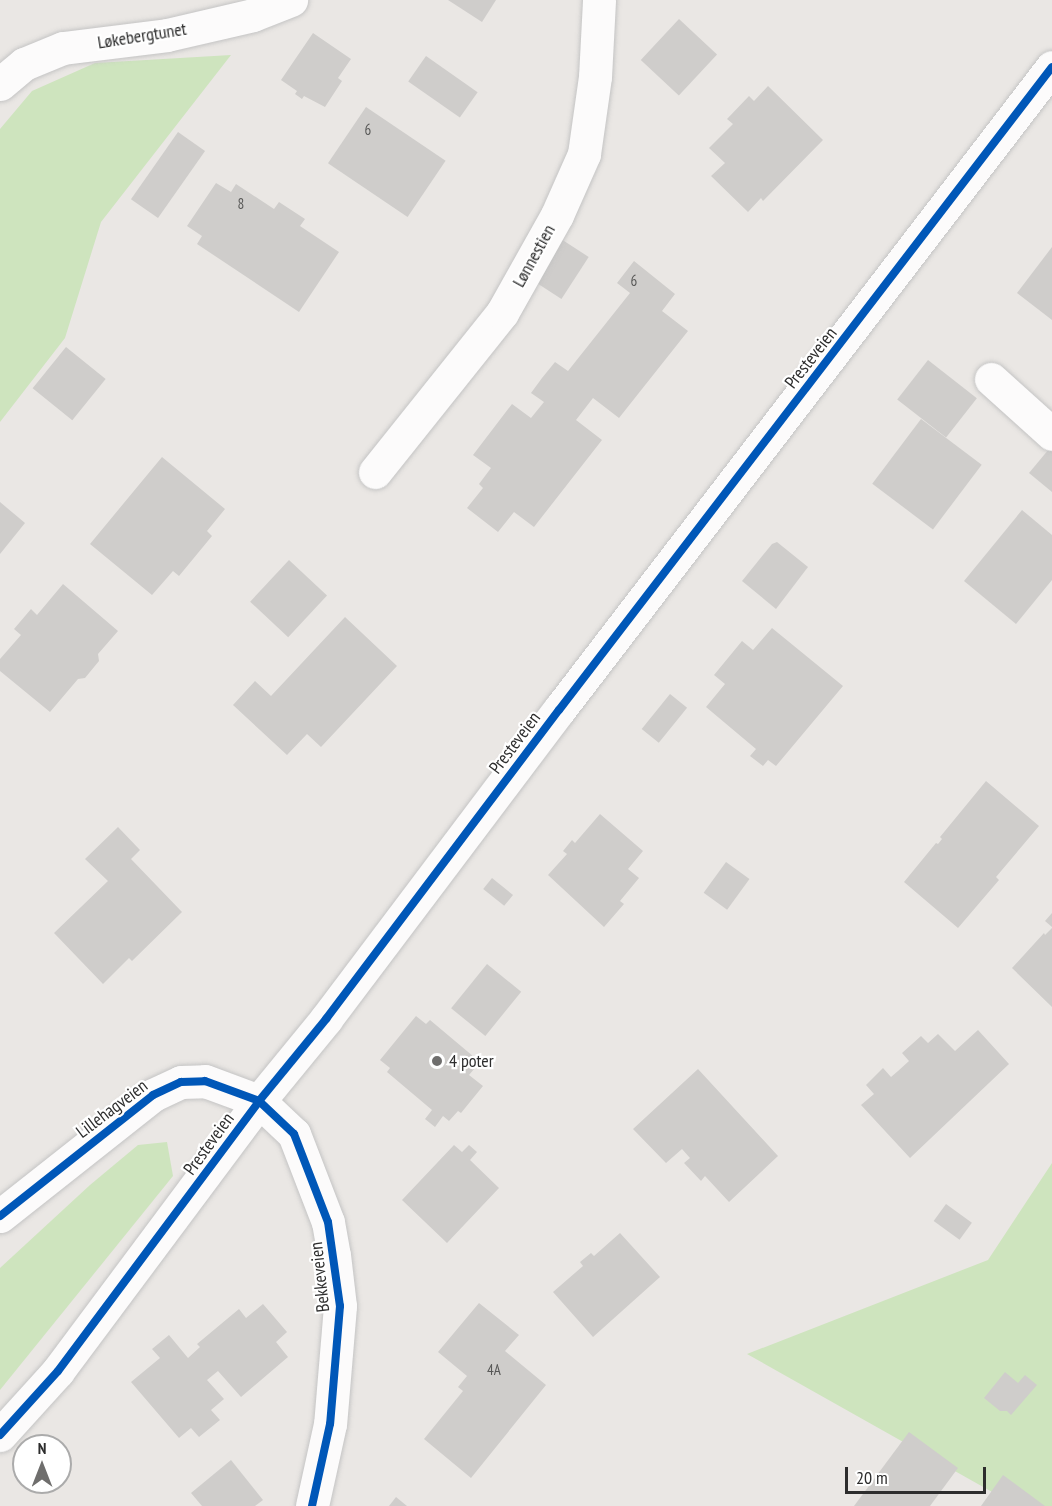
<!DOCTYPE html>
<meta charset="utf-8">
<style>
body{margin:0}
#map{position:relative;width:1052px;height:1506px;overflow:hidden;background:#eae7e4;font-family:"PT Sans Narrow",sans-serif}
div>[style]{position:absolute}
.green>*{inset:0;background:#cee4be}
.building>*{inset:0;background:#cfcdcb;transform-origin:0 0}
.roads{filter:drop-shadow(0 0 2px #c4c4c4) drop-shadow(0 0 2px #c4c4c4)}
.minor>*{height:33px;margin:-16.5px;padding:0 16.5px;transform-origin:16.5px;border-radius:16.5px;background:#fcfbfb}
.tertiary>*{height:33px;margin:-16.5px;padding:0 16.5px;transform-origin:16.5px;border-radius:16.5px;background:#fcfbfb}
.secondary>*{height:33px;margin:-16.5px;padding:0 16.5px;transform-origin:16.5px;border-radius:16.5px;background:#fcfbfb}
.cycleway>*{height:8px;margin:-4px;padding:0 4px;transform-origin:4px;border-radius:4px;background:#0057b8}
.dots>*{width:16px;height:16px;translate:-50% -50%;box-sizing:border-box;border:3px solid #fff;border-radius:50%}
span{translate:-50% -50%;white-space:nowrap;text-align:center;line-height:1.15;-webkit-text-stroke:4.5px #fff;paint-order:stroke}
.number-label{font-size:15px;color:#575756}
.number-label span{-webkit-text-stroke-width:0}
.street-label{font-size:18px;color:#2d2d2d}
.poi-label{font-size:18px;color:#2d2d2d}
.left{translate:0 -50%;text-align:left}
.north{position:absolute;left:12px;top:1434px;width:60px;height:60px;box-sizing:border-box;background:#fff;border:2px solid #ababab;border-radius:50%;rotate:0deg;font-size:16px;font-weight:700;line-height:24px;text-align:center;color:#2d2d2d}
.north::after{content:'';display:block;margin:auto;width:21px;height:27px;background:#6f6e6d;clip-path:polygon(50% 0,100% 100%,50% 72%,0 100%)}
.scale{position:absolute;left:845px;top:1467px;width:141px;height:27px;box-sizing:border-box;border:3px solid #2d2d2d;border-top:0;padding-left:8px;font-size:18px;line-height:21px;white-space:nowrap;color:#2d2d2d;-webkit-text-stroke:4px #fff;paint-order:stroke}
</style>
<div id="map">
<div class="green">
<i style="clip-path:polygon(231px 55px,101px 222px,65px 338px,0 422px,0 129px,32px 91px,95px 63px)"></i>
<i style="clip-path:polygon(167px 1142px,173px 1176px,0 1390px,0 1268px,90px 1185px,138px 1145px)"></i>
<i style="clip-path:polygon(1052px 1163px,1052px 1506px,1017px 1506px,747px 1354px,988px 1260px)"></i>
</div>
<div class="building">
<i style="clip-path:polygon(448px 0,496px 0,482px 22px)"></i>
<i style="left:679px;top:19px;width:52px;height:56px;rotate:43deg"></i>
<i style="clip-path:polygon(313px 33px,351px 59px,338px 78px,342px 81px,325px 107px,304px 96px,302px 99px,295px 94px,297px 91px,281px 80px)"></i>
<i style="left:426px;top:56px;width:63px;height:31px;rotate:35deg"></i>
<i style="clip-path:polygon(768px 86px,823px 140px,763px 201px,761px 198px,748px 212px,711px 176px,725px 163px,709px 148px,733px 124px,727px 119px,749px 96px,754px 101px)"></i>
<i style="left:366px;top:107px;width:96px;height:68px;rotate:34deg"></i>
<i style="left:178px;top:132px;width:33px;height:82px;rotate:35deg"></i>
<i style="clip-path:polygon(216px 183px,231px 192px,236px 184px,274px 209px,279px 202px,305px 219px,300px 226px,339px 252px,299px 312px,197px 244px,202px 236px,187px 226px)"></i>
<i style="left:561px;top:239px;width:33px;height:50px;rotate:33deg"></i>
<i style="clip-path:polygon(1052px 247px,1052px 320px,1017px 293px)"></i>
<i style="clip-path:polygon(634px 261px,675px 294px,662px 311px,688px 331px,619px 418px,593px 398px,576px 420px,602px 440px,534px 527px,514px 512px,498px 532px,467px 508px,483px 488px,479px 484px,491px 468px,473px 455px,512px 404px,531px 418px,544px 402px,531px 393px,542px 378px,555px 362px,568px 371px,630px 293px,617px 283px)"></i>
<i style="left:66px;top:347px;width:51px;height:53px;rotate:39deg"></i>
<i style="left:928px;top:360px;width:62px;height:50px;rotate:38deg"></i>
<i style="left:921px;top:419px;width:76px;height:81px;rotate:37deg"></i>
<i style="clip-path:polygon(1049px 449px,1052px 451px,1052px 492px,1029px 473px)"></i>
<i style="clip-path:polygon(162px 457px,225px 509px,207px 531px,212px 536px,179px 576px,173px 571px,152px 595px,90px 544px)"></i>
<i style="clip-path:polygon(0 502px,25px 523px,0 554px)"></i>
<i style="clip-path:polygon(1022px 510px,1052px 535px,1052px 580px,1016px 624px,964px 581px)"></i>
<i style="clip-path:polygon(777px 542px,808px 567px,776px 609px,742px 581px,772px 544px)"></i>
<i style="left:289px;top:560px;width:52px;height:57px;rotate:43deg"></i>
<i style="clip-path:polygon(63px 584px,118px 631px,98px 654px,99px 661px,85px 678px,78px 679px,50px 712px,0 671px,0 659px,21px 635px,14px 629px,31px 609px,37px 615px)"></i>
<i style="clip-path:polygon(345px 617px,397px 666px,321px 747px,307px 734px,287px 755px,233px 705px,255px 681px,271px 696px)"></i>
<i style="clip-path:polygon(772px 628px,843px 686px,776px 766px,768px 760px,763px 766px,750px 756px,756px 749px,706px 707px,725px 684px,714px 675px,742px 641px,753px 650px)"></i>
<i style="left:670px;top:694px;width:22px;height:45px;rotate:39deg"></i>
<i style="clip-path:polygon(986px 781px,1039px 826px,996px 877px,999px 880px,958px 928px,904px 882px,936px 843px,938px 844px,942px 839px,940px 837px)"></i>
<i style="clip-path:polygon(600px 814px,643px 851px,628px 869px,639px 878px,620px 901px,624px 904px,604px 927px,548px 875px,567px 854px,563px 851px,572px 840px,575px 843px)"></i>
<i style="clip-path:polygon(118px 827px,140px 850px,131px 859px,182px 912px,132px 961px,129px 958px,103px 984px,54px 933px,108px 881px,85px 859px)"></i>
<i style="left:726px;top:862px;width:29px;height:38px;rotate:36deg"></i>
<i style="left:492px;top:878px;width:27px;height:14px;rotate:39deg"></i>
<i style="clip-path:polygon(1052px 913px,1052px 927px,1045px 921px)"></i>
<i style="clip-path:polygon(1052px 928px,1052px 1007px,1012px 968px,1044px 933px,1045px 935px)"></i>
<i style="left:487px;top:964px;width:44px;height:57px;rotate:39deg"></i>
<i style="clip-path:polygon(416px 1016px,426px 1024px,430px 1020px,480px 1062px,469px 1075px,483px 1086px,461px 1113px,458px 1111px,449px 1121px,443px 1116px,435px 1127px,425px 1119px,432px 1110px,387px 1072px,390px 1068px,380px 1060px)"></i>
<i style="clip-path:polygon(978px 1030px,1009px 1064px,910px 1158px,861px 1105px,874px 1094px,866px 1085px,883px 1068px,891px 1077px,898px 1071px,909px 1061px,902px 1053px,921px 1036px,928px 1043px,938px 1034px,955px 1051px)"></i>
<i style="clip-path:polygon(698px 1069px,778px 1156px,729px 1202px,705px 1176px,701px 1181px,684px 1163px,690px 1158px,682px 1149px,666px 1163px,633px 1129px)"></i>
<i style="clip-path:polygon(454px 1145px,462px 1152px,469px 1145px,477px 1152px,470px 1160px,499px 1188px,447px 1243px,402px 1200px)"></i>
<i style="left:946px;top:1204px;width:32px;height:21px;rotate:36deg"></i>
<i style="clip-path:polygon(620px 1233px,660px 1277px,593px 1337px,553px 1292px,583px 1266px,580px 1262px,591px 1253px,594px 1256px)"></i>
<i style="clip-path:polygon(479px 1303px,519px 1335px,505px 1351px,546px 1385px,471px 1478px,424px 1439px,463px 1391px,458px 1387px,467px 1376px,438px 1352px)"></i>
<i style="clip-path:polygon(263px 1304px,287px 1332px,276px 1342px,288px 1357px,241px 1397px,218px 1371px,207px 1380px,224px 1399px,211px 1410px,220px 1420px,199px 1437px,191px 1428px,179px 1438px,131px 1382px,160px 1358px,152px 1349px,169px 1335px,188px 1358px,200px 1347px,197px 1344px,239px 1309px,246px 1318px)"></i>
<i style="clip-path:polygon(1005px 1372px,1018px 1383px,1025px 1375px,1037px 1385px,1011px 1415px,1007px 1411px,1000px 1411px,984px 1398px)"></i>
<i style="clip-path:polygon(909px 1432px,958px 1468px,930px 1506px,854px 1506px)"></i>
<i style="clip-path:polygon(231px 1460px,263px 1500px,255px 1506px,202px 1506px,191px 1493px)"></i>
<i style="clip-path:polygon(1003px 1475px,1045px 1506px,981px 1506px)"></i>
<i style="clip-path:polygon(396px 1497px,407px 1506px,389px 1506px)"></i>
</div>
<div class="roads">
<div class="minor">
<i style="left:0;top:84px;width:31px;rotate:-40deg"></i>
<i style="left:24px;top:64px;width:42px;rotate:-22.3deg"></i>
<i style="left:63px;top:48px;width:105px;rotate:-7.1deg"></i>
<i style="left:167px;top:35px;width:88px;rotate:-13.1deg"></i>
<i style="left:253px;top:15px;width:41px;rotate:-21.5deg"></i>
<i style="left:991px;top:379px;width:82px;rotate:42deg"></i>
<i style="left:375px;top:472px;width:203px;rotate:-51.4deg"></i>
<i style="left:502px;top:313px;width:112px;rotate:-60.7deg"></i>
<i style="left:557px;top:215px;width:67px;rotate:-66.1deg"></i>
<i style="left:584px;top:154px;width:78px;rotate:-81.9deg"></i>
<i style="left:595px;top:77px;width:77px;rotate:-87deg"></i>
<i style="left:259px;top:1101px;width:48px;rotate:43.3deg"></i>
<i style="left:294px;top:1134px;width:94px;rotate:68.9deg"></i>
<i style="left:328px;top:1222px;width:34px;rotate:80deg"></i>
<i style="left:334px;top:1255px;width:51px;rotate:83.3deg"></i>
<i style="left:340px;top:1306px;width:118px;rotate:94.8deg"></i>
<i style="left:330px;top:1424px;width:84px;rotate:102.4deg"></i>
</div>
<div class="tertiary">
<i style="left:0;top:1216px;width:195px;rotate:-38.3deg"></i>
<i style="left:153px;top:1095px;width:31px;rotate:-25deg"></i>
<i style="left:181px;top:1082px;width:24px;rotate:-2deg"></i>
<i style="left:205px;top:1081px;width:58px;rotate:20.3deg"></i>
</div>
<div class="secondary">
<i style="left:0;top:1435px;width:86px;rotate:-47.8deg"></i>
<i style="left:58px;top:1371px;width:337px;rotate:-53.3deg"></i>
<i style="left:259px;top:1101px;width:106px;rotate:-50.7deg"></i>
<i style="left:326px;top:1019px;width:387px;rotate:-53deg"></i>
<i style="left:559px;top:710px;width:810px;rotate:-52.52deg"></i>
</div>
</div>
<div class="cycleway">
<i style="left:0;top:1216px;width:195px;rotate:-38.3deg"></i>
<i style="left:153px;top:1095px;width:31px;rotate:-25deg"></i>
<i style="left:181px;top:1082px;width:24px;rotate:-2deg"></i>
<i style="left:205px;top:1081px;width:58px;rotate:20.3deg"></i>
<i style="left:259px;top:1101px;width:48px;rotate:43.3deg"></i>
<i style="left:294px;top:1134px;width:94px;rotate:68.9deg"></i>
<i style="left:328px;top:1222px;width:85px;rotate:81.9deg"></i>
<i style="left:340px;top:1306px;width:118px;rotate:94.8deg"></i>
<i style="left:330px;top:1424px;width:84px;rotate:102.4deg"></i>
<i style="left:0;top:1435px;width:86px;rotate:-47.8deg"></i>
<i style="left:58px;top:1371px;width:337px;rotate:-53.3deg"></i>
<i style="left:259px;top:1101px;width:106px;rotate:-50.7deg"></i>
<i style="left:326px;top:1019px;width:387px;rotate:-53deg"></i>
<i style="left:559px;top:710px;width:810px;rotate:-52.52deg"></i>
</div>
<div class="dots">
<i style="left:437px;top:1061px;background:#6f6e6d"></i>
</div>
<div class="number-label">
<span style="left:368px;top:130px">6</span>
<span style="left:241px;top:204px">8</span>
<span style="left:634px;top:281px">6</span>
<span style="left:494px;top:1370px">4A</span>
</div>
<div class="street-label">
<span style="left:142px;top:36px;rotate:-9deg">Løkebergtunet</span>
<span style="left:534px;top:256px;rotate:-61deg">Lønnestien</span>
<span style="left:811px;top:358px;rotate:-52deg">Presteveien</span>
<span style="left:515px;top:743px;rotate:-53deg">Presteveien</span>
<span style="left:112px;top:1109px;rotate:-37deg">Lillehagveien</span>
<span style="left:209px;top:1144px;rotate:-54deg">Presteveien</span>
<span style="left:320px;top:1277px;rotate:-96deg">Bekkeveien</span>
</div>
<div class="poi-label">
<span class="left" style="left:449px;top:1061px">4 poter</span>
</div>
<div class="north">N</div>
<div class="scale">20 m</div>
</div>
